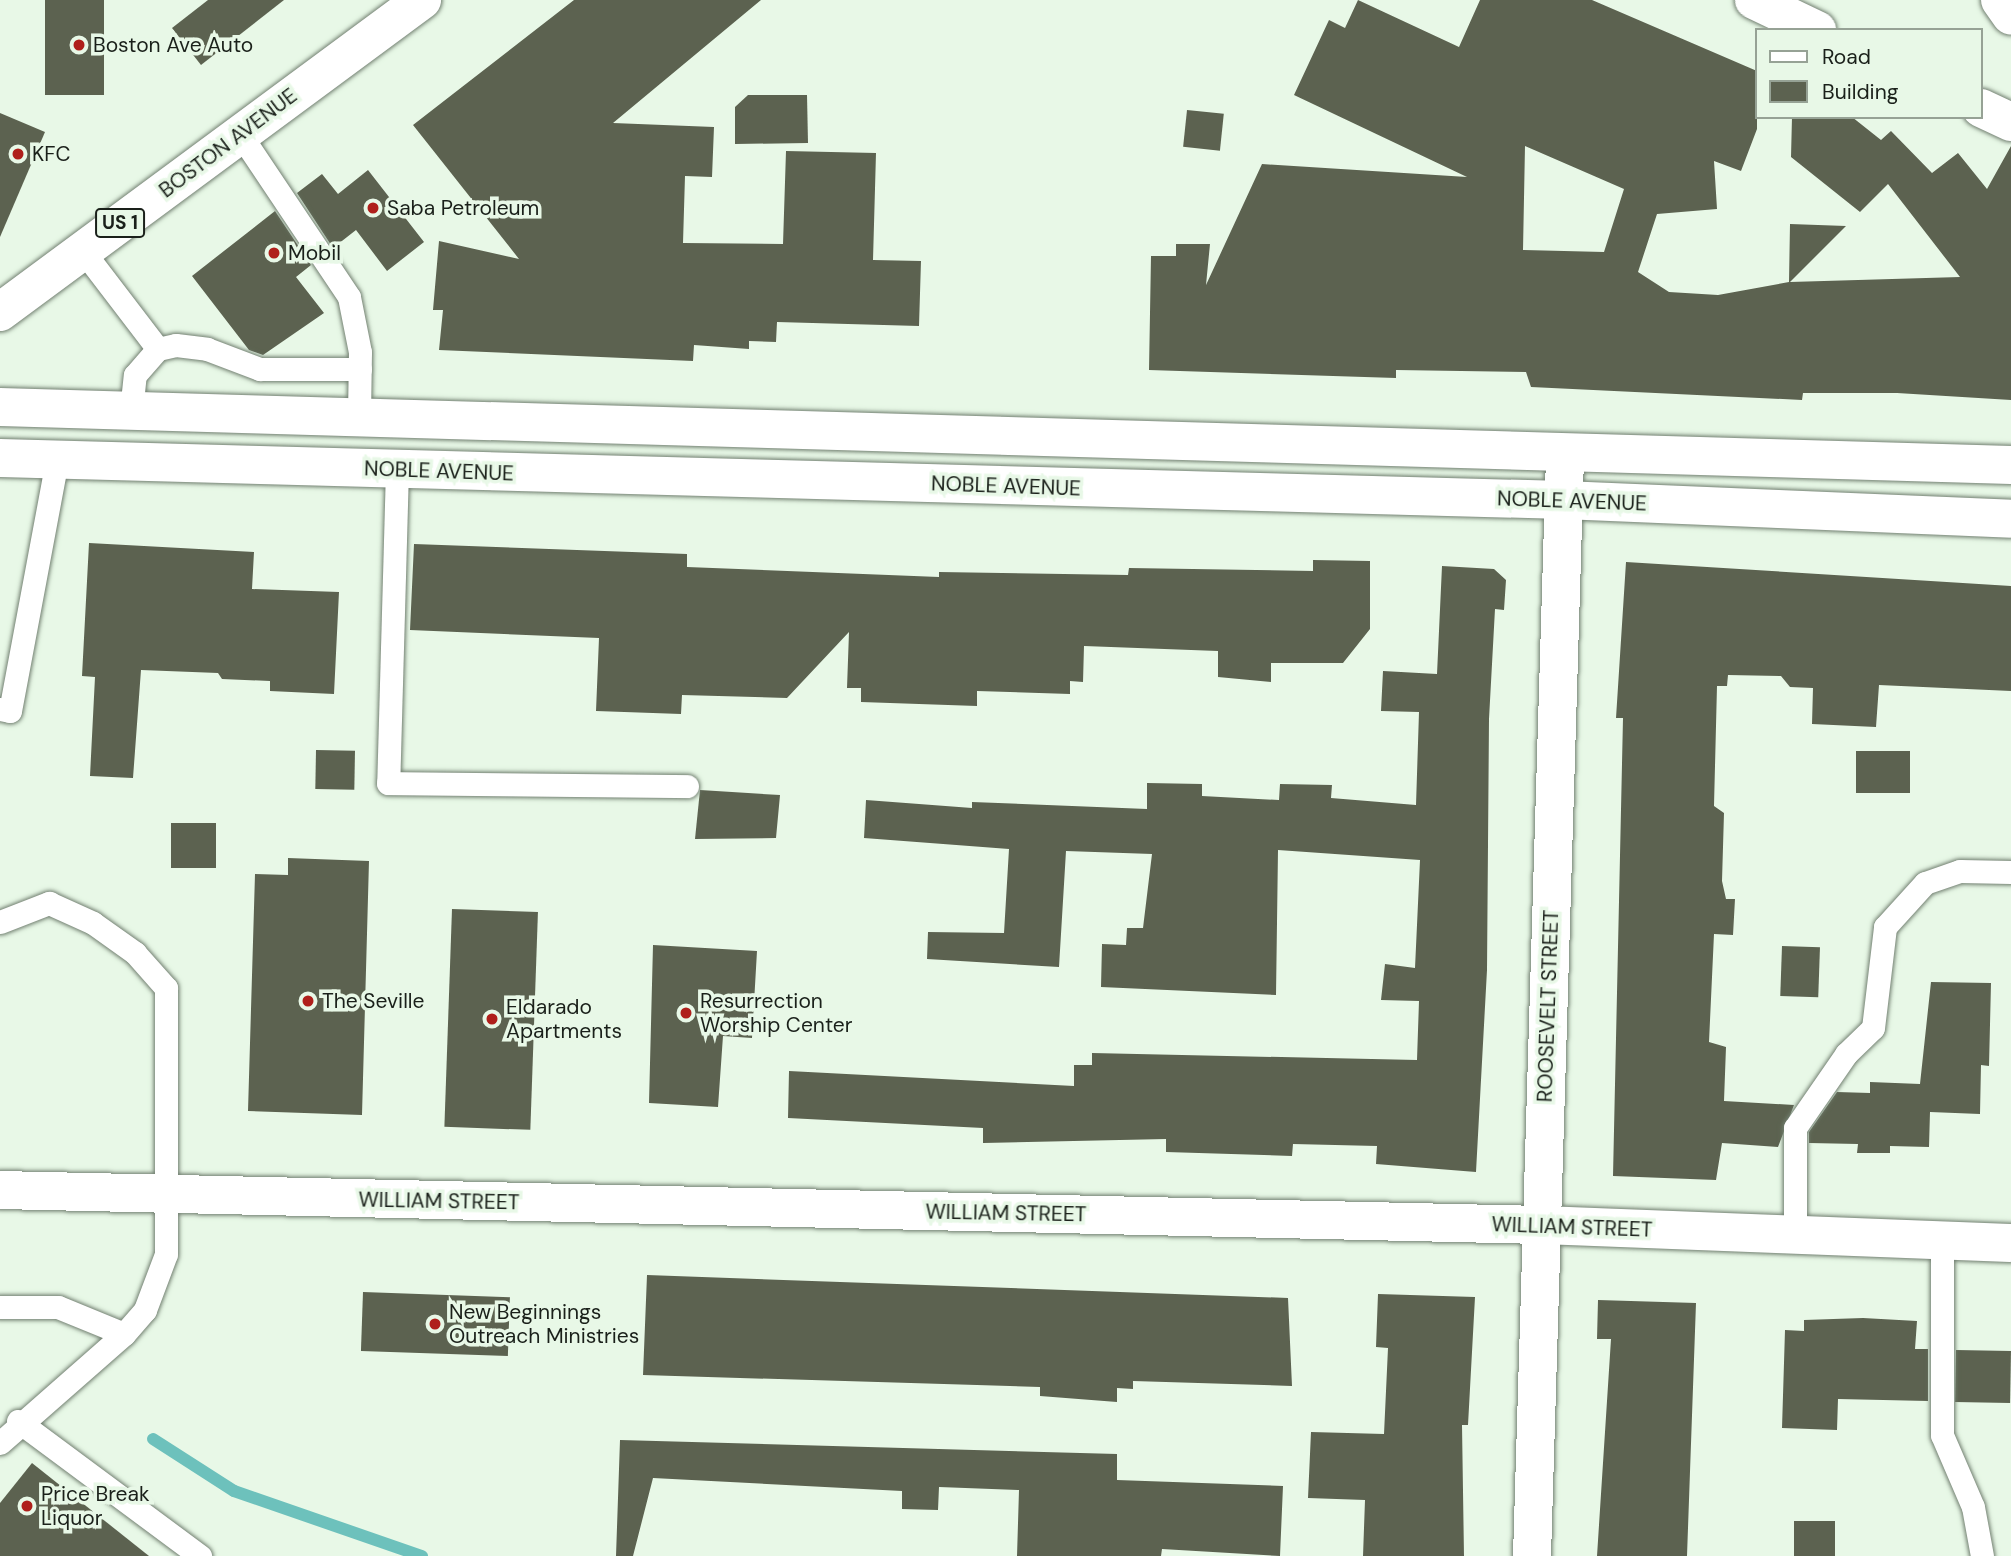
<!DOCTYPE html>
<style>
body{margin:0}
#map{position:relative;width:2011px;height:1556px;overflow:hidden;background:#e8f8e7;font-family:"DM Sans",sans-serif}
div>[style]{position:absolute}
.stream>*{height:12px;margin:-6px;padding:0 6px;transform-origin:6px;border-radius:6px;background:#6dc1bc}
.building>*{inset:0;background:#5c6250;transform-origin:0 0}
.roads{filter:drop-shadow(0 0 2px #728071) drop-shadow(0 0 2px #728071)}
.lane>*{height:23px;margin:-11.5px;padding:0 11.5px;transform-origin:11.5px;border-radius:11.5px;background:#fff}
.street>*{height:38px;margin:-19px;padding:0 19px;transform-origin:19px;border-radius:19px;background:#fff}
.secondary>*{height:38px;margin:-19px;padding:0 19px;transform-origin:19px;border-radius:19px;background:#fff}
.primary>*{height:38px;margin:-19px;padding:0 19px;transform-origin:19px;border-radius:19px;background:#fff}
.dots>*{width:19px;height:19px;translate:-50% -50%;box-sizing:border-box;border:4px solid #e8f8e7;border-radius:50%}
span{translate:-50% -50%;white-space:nowrap;text-align:center;line-height:1.15;-webkit-text-stroke:7px #e8f8e7;paint-order:stroke}
.shield-label span{padding:2px 5px;background:#e8f8e7;border:2px solid;border-radius:5px;-webkit-text-stroke-width:0}
.shield-label{font-size:19px;color:#1a201a;font-weight:700}
.poi-label{font-size:21px;color:#1a201a}
.left{translate:0 -50%;text-align:left}
.street-label{font-size:21px;color:#1a201a}
.legend{position:absolute;left:1755px;top:28px;width:228px;height:91px;box-sizing:border-box;background:#e8f8e7;border:2px solid #96a295;margin:0;padding:9px 12px;list-style:none;font-size:21px;color:#1a201a}
.legend li{display:flex;align-items:center;gap:14px;height:35px}
.legend b{width:35px;border:2px solid #96a295}
</style>
<div id="map">
<div class="stream">
<i style="left:153px;top:1439px;width:96px;rotate:32.7deg"></i>
<i style="left:234px;top:1491px;width:199px;rotate:19.1deg"></i>
</div>
<div class="building">
<i style="left:45px;top:0;width:59px;height:95px"></i>
<i style="clip-path:polygon(208px 0,284px 0,201px 65px,172px 28px)"></i>
<i style="clip-path:polygon(574px 0,761px 0,613px 123px,714px 127px,712px 177px,685px 176px,683px 243px,783px 244px,786px 151px,876px 153px,873px 260px,921px 261px,919px 326px,777px 322px,776px 342px,749px 341px,749px 349px,694px 345px,693px 361px,439px 350px,443px 310px,433px 310px,439px 241px,519px 259px,413px 125px)"></i>
<i style="clip-path:polygon(evenodd,1358px 0,1459px 47px,1480px 0,1592px 0,1757px 71px,1757px 129px,1741px 171px,1714px 161px,1717px 209px,1657px 214px,1638px 272px,1669px 292px,1718px 295px,1789px 282px,1790px 224px,1846px 226px,1790px 282px,1960px 277px,1888px 184px,1860px 212px,1791px 157px,1792px 117px,1852px 117px,1881px 140px,1891px 131px,1932px 173px,1958px 153px,1987px 189px,2011px 146px,2011px 400px,1897px 393px,1803px 393px,1802px 400px,1531px 387px,1526px 372px,1396px 370px,1396px 378px,1149px 370px,1151px 256px,1176px 256px,1176px 244px,1210px 244px,1206px 285px,1262px 164px,1467px 177px,1294px 95px,1329px 20px,1345px 28px,1358px 0,1525px 146px,1624px 189px,1604px 252px,1523px 250px,1525px 146px)"></i>
<i style="clip-path:polygon(748px 95px,807px 95px,808px 143px,735px 144px,735px 107px)"></i>
<i style="left:1187px;top:110px;width:37px;height:37px;rotate:6deg"></i>
<i style="clip-path:polygon(0 113px,45px 132px,0 237px)"></i>
<i style="clip-path:polygon(368px 170px,424px 242px,387px 271px,356px 230px,333px 248px,297px 193px,322px 174px,338px 194px)"></i>
<i style="clip-path:polygon(275px 211px,311px 265px,296px 277px,324px 313px,263px 355px,249px 350px,192px 276px)"></i>
<i style="clip-path:polygon(89px 543px,254px 552px,252px 589px,339px 592px,334px 694px,270px 691px,270px 681px,222px 679px,218px 673px,141px 670px,133px 778px,90px 776px,95px 677px,82px 676px)"></i>
<i style="clip-path:polygon(414px 544px,687px 554px,687px 567px,939px 577px,939px 572px,1128px 575px,1129px 568px,1313px 571px,1313px 560px,1370px 561px,1370px 629px,1343px 663px,1271px 663px,1271px 682px,1218px 677px,1218px 651px,1084px 646px,1083px 682px,1070px 681px,1070px 694px,977px 691px,977px 706px,861px 702px,861px 688px,847px 688px,849px 632px,787px 698px,682px 695px,681px 714px,596px 711px,599px 638px,410px 630px)"></i>
<i style="clip-path:polygon(1626px 562px,2011px 586px,2011px 691px,1879px 685px,1876px 727px,1812px 724px,1813px 688px,1790px 687px,1781px 676px,1728px 675px,1727px 686px,1717px 686px,1714px 806px,1724px 813px,1722px 881px,1726px 899px,1735px 899px,1733px 935px,1714px 934px,1709px 1042px,1726px 1047px,1724px 1101px,1794px 1105px,1778px 1147px,1722px 1143px,1716px 1180px,1613px 1176px,1623px 718px,1616px 718px)"></i>
<i style="clip-path:polygon(1442px 566px,1494px 569px,1506px 580px,1504px 610px,1495px 609px,1489px 719px,1487px 970px,1476px 1172px,1376px 1164px,1377px 1146px,1293px 1144px,1292px 1156px,1166px 1152px,1166px 1139px,983px 1143px,983px 1128px,788px 1118px,789px 1071px,1074px 1086px,1074px 1065px,1092px 1065px,1092px 1053px,1417px 1060px,1419px 1001px,1381px 1000px,1385px 964px,1415px 968px,1420px 860px,1278px 850px,1276px 995px,1101px 987px,1102px 944px,1126px 945px,1127px 928px,1143px 928px,1152px 854px,1066px 851px,1059px 967px,927px 959px,928px 932px,1004px 933px,1009px 849px,864px 838px,866px 800px,972px 808px,972px 802px,1147px 809px,1147px 783px,1202px 784px,1202px 796px,1279px 800px,1280px 784px,1332px 785px,1331px 798px,1416px 805px,1419px 712px,1381px 711px,1383px 671px,1437px 674px)"></i>
<i style="left:316px;top:750px;width:39px;height:39px;rotate:1deg"></i>
<i style="left:1856px;top:751px;width:54px;height:42px"></i>
<i style="clip-path:polygon(700px 790px,780px 795px,776px 838px,695px 839px)"></i>
<i style="left:216px;top:823px;width:45px;height:45px;rotate:90deg"></i>
<i style="clip-path:polygon(288px 858px,369px 861px,362px 1115px,248px 1111px,255px 874px,288px 875px)"></i>
<i style="left:452px;top:909px;width:86px;height:218px;rotate:2deg"></i>
<i style="clip-path:polygon(653px 945px,757px 951px,752px 1038px,723px 1036px,718px 1107px,649px 1103px)"></i>
<i style="left:1782px;top:946px;width:38px;height:50px;rotate:2deg"></i>
<i style="clip-path:polygon(1931px 982px,1991px 983px,1989px 1066px,1981px 1065px,1980px 1114px,1930px 1112px,1929px 1147px,1890px 1146px,1890px 1153px,1857px 1153px,1858px 1144px,1809px 1143px,1809px 1132px,1837px 1092px,1870px 1093px,1870px 1082px,1920px 1084px)"></i>
<i style="clip-path:polygon(647px 1275px,1288px 1298px,1292px 1386px,1133px 1381px,1133px 1389px,1117px 1388px,1117px 1402px,1040px 1396px,1040px 1387px,643px 1375px)"></i>
<i style="left:363px;top:1292px;width:147px;height:59px;rotate:2deg"></i>
<i style="clip-path:polygon(1378px 1294px,1475px 1297px,1468px 1425px,1462px 1425px,1464px 1556px,1363px 1556px,1365px 1500px,1308px 1498px,1311px 1432px,1384px 1434px,1388px 1348px,1376px 1347px)"></i>
<i style="clip-path:polygon(1598px 1300px,1696px 1303px,1687px 1556px,1597px 1556px,1611px 1339px,1597px 1339px)"></i>
<i style="clip-path:polygon(1863px 1318px,1917px 1321px,1915px 1349px,1928px 1349px,1928px 1401px,1838px 1399px,1837px 1430px,1782px 1428px,1785px 1330px,1804px 1331px,1804px 1320px)"></i>
<i style="left:1956px;top:1350px;width:55px;height:52px;rotate:1deg"></i>
<i style="clip-path:polygon(620px 1440px,1117px 1454px,1117px 1480px,1283px 1486px,1280px 1556px,1162px 1549px,1161px 1556px,1017px 1556px,1019px 1490px,939px 1487px,938px 1510px,902px 1509px,902px 1491px,653px 1478px,633px 1556px,616px 1556px)"></i>
<i style="clip-path:polygon(32px 1463px,149px 1556px,0 1556px,0 1503px)"></i>
<i style="left:1794px;top:1521px;width:41px;height:35px"></i>
</div>
<div class="roads">
<div class="lane">
<i style="left:240px;top:134px;width:196px;rotate:56.2deg"></i>
<i style="left:349px;top:297px;width:56px;rotate:78.7deg"></i>
<i style="left:360px;top:352px;width:66px;rotate:90.9deg"></i>
<i style="left:83px;top:251px;width:123px;rotate:52.6deg"></i>
<i style="left:131px;top:411px;width:36px;rotate:-84deg"></i>
<i style="left:135px;top:375px;width:35px;rotate:-49deg"></i>
<i style="left:158px;top:349px;width:18px;rotate:-13deg"></i>
<i style="left:176px;top:345px;width:31px;rotate:7deg"></i>
<i style="left:207px;top:349px;width:57px;rotate:20.7deg"></i>
<i style="left:260px;top:369px;width:100px"></i>
<i style="left:397px;top:469px;width:314px;rotate:91.6deg"></i>
<i style="left:388px;top:783px;width:299px;rotate:0.6deg"></i>
<i style="left:0;top:709px;width:10px;rotate:11deg"></i>
<i style="left:10px;top:711px;width:254px;rotate:-79.4deg"></i>
<i style="left:0;top:922px;width:53px;rotate:-21.2deg"></i>
<i style="left:49px;top:903px;width:48px;rotate:24.4deg"></i>
<i style="left:93px;top:923px;width:52px;rotate:35.5deg"></i>
<i style="left:135px;top:953px;width:47px;rotate:48.5deg"></i>
<i style="left:166px;top:988px;width:266px;rotate:90deg"></i>
<i style="left:166px;top:1254px;width:60px;rotate:110.6deg"></i>
<i style="left:145px;top:1310px;width:32px;rotate:131deg"></i>
<i style="left:1795px;top:1234px;width:106px;rotate:-90deg"></i>
<i style="left:1795px;top:1128px;width:90px;rotate:-55.4deg"></i>
<i style="left:1846px;top:1054px;width:37px;rotate:-44deg"></i>
<i style="left:1873px;top:1028px;width:102px;rotate:-83.2deg"></i>
<i style="left:1885px;top:927px;width:59px;rotate:-47.7deg"></i>
<i style="left:1925px;top:883px;width:37px;rotate:-19deg"></i>
<i style="left:1960px;top:871px;width:51px;rotate:1.1deg"></i>
<i style="left:1942px;top:1240px;width:195px;rotate:90deg"></i>
<i style="left:1942px;top:1435px;width:78px;rotate:66.7deg"></i>
<i style="left:1973px;top:1507px;width:50px;rotate:79.6deg"></i>
<i style="left:0;top:1307px;width:58px"></i>
<i style="left:58px;top:1307px;width:71px;rotate:22.2deg"></i>
<i style="left:124px;top:1334px;width:165px;rotate:138.7deg"></i>
<i style="left:18px;top:1421px;width:227px;rotate:36.6deg"></i>
</div>
<div class="street">
<i style="left:2000px;top:0;width:19px;rotate:55deg"></i>
<i style="left:0;top:1190px;width:1542px;rotate:1.3deg"></i>
<i style="left:1542px;top:1225px;width:469px;rotate:2.2deg"></i>
<i style="left:1532px;top:1556px;width:1100px;rotate:-88.28deg"></i>
</div>
<div class="secondary">
<i style="left:1754px;top:0;width:70px;rotate:25.5deg"></i>
<i style="left:1981px;top:108px;width:33px;rotate:25deg"></i>
<i style="left:0;top:407px;width:2012px;rotate:1.65deg"></i>
<i style="left:0;top:458px;width:1565px;rotate:1.54deg"></i>
<i style="left:1564px;top:500px;width:447px;rotate:2.4deg"></i>
</div>
<div class="primary">
<i style="left:0;top:312px;width:525px;rotate:-36.48deg"></i>
</div>
</div>
<div class="dots">
<i style="left:79px;top:45px;background:#af1f1b"></i>
<i style="left:18px;top:154px;background:#af1f1b"></i>
<i style="left:373px;top:208px;background:#af1f1b"></i>
<i style="left:274px;top:253px;background:#af1f1b"></i>
<i style="left:308px;top:1001px;background:#af1f1b"></i>
<i style="left:686px;top:1013px;background:#af1f1b"></i>
<i style="left:492px;top:1019px;background:#af1f1b"></i>
<i style="left:435px;top:1324px;background:#af1f1b"></i>
<i style="left:27px;top:1506px;background:#af1f1b"></i>
</div>
<div class="shield-label">
<span style="left:120px;top:223px">US 1</span>
</div>
<div class="poi-label">
<span class="left" style="left:93px;top:45px">Boston Ave Auto</span>
<span class="left" style="left:32px;top:154px">KFC</span>
<span class="left" style="left:387px;top:208px">Saba Petroleum</span>
<span class="left" style="left:288px;top:253px">Mobil</span>
<span class="left" style="left:322px;top:1001px">The Seville</span>
<span class="left" style="left:700px;top:1013px">Resurrection<br>Worship Center</span>
<span class="left" style="left:506px;top:1019px">Eldarado<br>Apartments</span>
<span class="left" style="left:449px;top:1324px">New Beginnings<br>Outreach Ministries</span>
<span class="left" style="left:41px;top:1506px">Price Break<br>Liquor</span>
</div>
<div class="street-label">
<span style="left:228px;top:143px;rotate:-37deg">BOSTON AVENUE</span>
<span style="left:439px;top:471px;rotate:2deg">NOBLE AVENUE</span>
<span style="left:1006px;top:486px;rotate:2deg">NOBLE AVENUE</span>
<span style="left:1572px;top:501px;rotate:2deg">NOBLE AVENUE</span>
<span style="left:1548px;top:1006px;rotate:-88deg">ROOSEVELT STREET</span>
<span style="left:439px;top:1201px;rotate:1deg">WILLIAM STREET</span>
<span style="left:1006px;top:1213px;rotate:1deg">WILLIAM STREET</span>
<span style="left:1572px;top:1227px;rotate:2deg">WILLIAM STREET</span>
</div>
<ul class="legend">
<li><b style="height:9px;background:#fff"></b>Road</li>
<li><b style="height:19px;background:#5c6250"></b>Building</li>
</ul>
</div>
